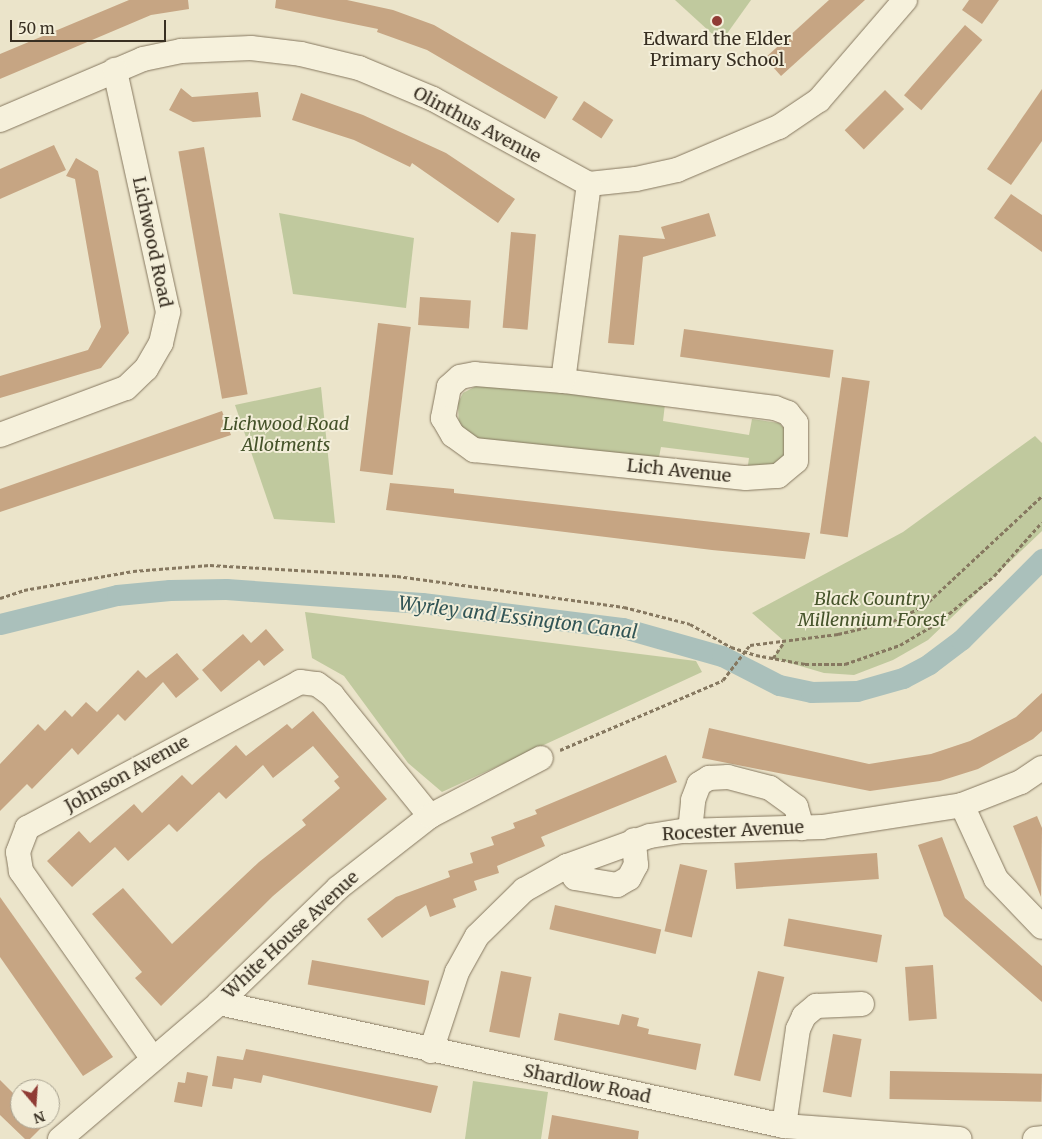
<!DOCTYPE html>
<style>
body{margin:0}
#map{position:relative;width:1042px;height:1139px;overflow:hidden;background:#ebe4ca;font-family:Merriweather,serif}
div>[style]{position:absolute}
.green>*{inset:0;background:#c0c99e}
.canal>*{height:21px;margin:-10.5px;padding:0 10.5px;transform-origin:10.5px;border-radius:10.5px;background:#aac0bb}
.building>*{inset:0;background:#c6a583;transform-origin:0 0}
.path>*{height:3px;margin-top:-1.5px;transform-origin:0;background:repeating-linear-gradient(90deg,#867860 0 4px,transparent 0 6.5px)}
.roads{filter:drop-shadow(0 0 1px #867860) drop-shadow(0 0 1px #867860)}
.street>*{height:24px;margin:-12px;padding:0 12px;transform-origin:12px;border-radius:12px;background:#f6f1dc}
.path-bridge>*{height:3px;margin-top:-1.5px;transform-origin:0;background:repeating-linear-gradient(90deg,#867860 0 4px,transparent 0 6.5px)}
.dots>*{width:14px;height:14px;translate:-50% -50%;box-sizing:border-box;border:2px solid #f3eed9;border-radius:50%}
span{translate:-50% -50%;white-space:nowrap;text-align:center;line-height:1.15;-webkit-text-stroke:4px #f3eed9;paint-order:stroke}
.poi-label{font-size:18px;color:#382f22}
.street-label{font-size:18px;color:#382f22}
.park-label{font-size:18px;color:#45532a;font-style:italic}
.water-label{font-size:19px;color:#325556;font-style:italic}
.north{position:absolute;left:10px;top:1079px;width:50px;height:50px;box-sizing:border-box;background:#f3eed9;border:1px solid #a8a290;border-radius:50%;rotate:162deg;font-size:14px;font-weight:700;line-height:20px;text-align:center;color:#382f22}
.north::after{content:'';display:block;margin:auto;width:18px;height:22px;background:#903c35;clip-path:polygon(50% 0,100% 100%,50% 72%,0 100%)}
.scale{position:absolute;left:10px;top:20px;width:156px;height:22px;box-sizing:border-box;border:2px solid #382f22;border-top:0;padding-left:6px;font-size:15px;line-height:18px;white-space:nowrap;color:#382f22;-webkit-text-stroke:4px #f3eed9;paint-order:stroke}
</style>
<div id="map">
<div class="green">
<i style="clip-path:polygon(675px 0,751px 0,721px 42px)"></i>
<i style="clip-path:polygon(279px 213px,414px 238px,406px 308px,293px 294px)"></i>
<i style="clip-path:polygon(482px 383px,665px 404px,663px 421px,749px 435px,752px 419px,779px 423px,789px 433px,788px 458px,769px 470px,747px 472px,749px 458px,661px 447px,658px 462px,472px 441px,459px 430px,458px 403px,463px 393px)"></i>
<i style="clip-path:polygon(321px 387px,335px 523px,274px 519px,235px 405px)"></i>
<i style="clip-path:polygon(1035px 436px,1042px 443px,1042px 531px,928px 640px,893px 660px,854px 675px,824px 673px,773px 658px,784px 641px,752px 613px,903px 532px)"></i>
<i style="clip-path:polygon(305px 612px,696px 661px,702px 672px,442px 792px,408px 763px,344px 676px,312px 658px)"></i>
<i style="clip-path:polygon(473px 1081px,548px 1092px,541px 1139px,465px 1139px)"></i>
</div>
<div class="canal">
<i style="left:0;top:624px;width:121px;rotate:-13.9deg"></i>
<i style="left:117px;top:595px;width:53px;rotate:-5.4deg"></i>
<i style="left:170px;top:590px;width:56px;rotate:-1deg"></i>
<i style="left:226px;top:589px;width:196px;rotate:4.1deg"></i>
<i style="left:422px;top:603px;width:203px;rotate:7.1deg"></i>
<i style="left:623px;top:628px;width:103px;rotate:15.8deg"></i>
<i style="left:722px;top:656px;width:64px;rotate:27deg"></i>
<i style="left:779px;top:685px;width:33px;rotate:12deg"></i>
<i style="left:811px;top:692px;width:46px;rotate:-1.2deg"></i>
<i style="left:857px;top:691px;width:48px;rotate:-15.8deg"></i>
<i style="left:903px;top:678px;width:30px;rotate:-28deg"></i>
<i style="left:929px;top:664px;width:40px;rotate:-37deg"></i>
<i style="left:961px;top:640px;width:115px;rotate:-45deg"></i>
</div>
<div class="building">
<i style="clip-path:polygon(129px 0,188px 0,189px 9px,151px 15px,0 79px,0 54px)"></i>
<i style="clip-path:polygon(276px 0,347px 0,393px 10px,434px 25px,558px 97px,545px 119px,427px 50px,377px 32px,378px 29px,275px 8px)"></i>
<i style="clip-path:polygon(829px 0,865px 0,781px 76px,765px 58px)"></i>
<i style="clip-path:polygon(969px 0,999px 0,982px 24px,962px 10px)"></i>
<i style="left:965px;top:25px;width:23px;height:93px;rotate:41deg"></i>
<i style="clip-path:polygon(181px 88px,192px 97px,258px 92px,261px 117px,193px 122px,169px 110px)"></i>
<i style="clip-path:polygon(1042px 89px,1042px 141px,1011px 185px,987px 169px)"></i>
<i style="left:885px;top:90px;width:27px;height:57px;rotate:45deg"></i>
<i style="clip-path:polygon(301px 93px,363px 115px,446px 153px,515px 199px,498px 223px,412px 163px,410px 167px,354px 140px,292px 120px)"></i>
<i style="left:584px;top:101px;width:35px;height:22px;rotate:33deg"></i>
<i style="clip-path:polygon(54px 145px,66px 170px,0 199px,0 169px)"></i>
<i style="left:204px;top:147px;width:251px;height:26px;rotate:80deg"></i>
<i style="clip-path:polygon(76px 158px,98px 171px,129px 333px,101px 368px,0 398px,0 376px,88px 350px,101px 327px,75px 179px,66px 176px)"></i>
<i style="clip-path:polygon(1011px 194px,1042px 215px,1042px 252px,994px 218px)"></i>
<i style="clip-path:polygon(709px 213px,716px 236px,643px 257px,634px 345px,608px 343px,619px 235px,665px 239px,661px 227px)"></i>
<i style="left:511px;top:232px;width:25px;height:96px;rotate:5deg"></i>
<i style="left:420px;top:297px;width:51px;height:28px;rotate:4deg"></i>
<i style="left:378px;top:323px;width:33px;height:149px;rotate:7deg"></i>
<i style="left:684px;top:329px;width:151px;height:28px;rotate:8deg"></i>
<i style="left:842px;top:377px;width:28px;height:158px;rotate:8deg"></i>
<i style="clip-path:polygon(222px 411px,231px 435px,0 512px,0 489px)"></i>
<i style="clip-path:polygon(390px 483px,454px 489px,454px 493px,810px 533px,805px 559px,712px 550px,386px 510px)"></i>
<i style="clip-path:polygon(266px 629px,284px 650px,264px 666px,259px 660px,221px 692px,202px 670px,243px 634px,251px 643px)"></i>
<i style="clip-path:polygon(177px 653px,199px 679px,176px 698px,163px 682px,125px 721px,118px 714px,78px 755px,72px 748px,32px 789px,27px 784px,0 811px,0 764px,38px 724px,45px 731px,65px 710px,72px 717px,86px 702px,97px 712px,138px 670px,146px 678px)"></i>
<i style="clip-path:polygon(1042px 693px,1042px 731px,1033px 739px,978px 769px,940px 781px,870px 791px,702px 758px,709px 728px,869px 764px,931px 754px,970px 741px,1016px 717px)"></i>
<i style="clip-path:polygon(313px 711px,387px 799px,273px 896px,161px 1006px,135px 978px,142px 972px,92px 914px,123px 888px,172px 944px,259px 862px,306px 825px,302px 820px,340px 788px,334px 781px,339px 777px,313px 746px,273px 778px,263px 765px,226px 799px,219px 792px,177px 832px,169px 824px,128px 861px,115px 847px,72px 887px,47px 861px,79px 831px,90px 843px,134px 804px,142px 813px,182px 775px,192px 785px,236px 745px,246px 756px,287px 724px,292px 729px)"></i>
<i style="clip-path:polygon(666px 755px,677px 782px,541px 837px,545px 846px,497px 866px,499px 873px,474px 881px,477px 890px,453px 899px,456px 907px,430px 917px,426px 905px,382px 938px,367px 919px,396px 897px,450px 877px,448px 871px,473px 863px,470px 853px,494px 845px,491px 837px,515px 828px,513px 823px,537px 814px,535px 810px)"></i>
<i style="clip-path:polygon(1037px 816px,1042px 828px,1041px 897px,1013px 826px)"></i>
<i style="clip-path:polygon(942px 837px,965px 898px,1042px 966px,1042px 1002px,944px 916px,918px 845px)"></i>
<i style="left:877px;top:853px;width:26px;height:143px;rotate:86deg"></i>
<i style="left:680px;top:864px;width:28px;height:69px;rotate:13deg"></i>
<i style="clip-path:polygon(0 897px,113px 1057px,83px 1076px,0 957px)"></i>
<i style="left:555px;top:905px;width:109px;height:25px;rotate:13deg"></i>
<i style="left:882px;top:935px;width:28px;height:95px;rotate:100deg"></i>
<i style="left:312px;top:960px;width:119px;height:25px;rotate:10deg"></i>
<i style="left:933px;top:965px;width:54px;height:28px;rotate:86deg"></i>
<i style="left:501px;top:971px;width:31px;height:62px;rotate:11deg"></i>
<i style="left:758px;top:971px;width:27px;height:107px;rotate:13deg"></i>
<i style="clip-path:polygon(559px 1013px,619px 1025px,622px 1014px,639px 1018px,637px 1026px,649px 1029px,648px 1034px,701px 1044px,696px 1070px,554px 1040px)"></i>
<i style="left:833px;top:1034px;width:29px;height:59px;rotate:10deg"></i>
<i style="clip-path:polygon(246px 1049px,438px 1086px,431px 1113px,263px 1075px,261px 1083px,234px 1078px,232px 1089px,212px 1086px,217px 1056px,243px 1060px)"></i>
<i style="left:890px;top:1071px;width:152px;height:28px;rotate:1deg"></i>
<i style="clip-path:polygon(187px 1072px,208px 1076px,202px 1107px,174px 1102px,178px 1082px,185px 1083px)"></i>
<i style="clip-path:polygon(0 1080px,20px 1100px,20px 1119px,50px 1119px,30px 1139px,25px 1139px,0 1115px)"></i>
<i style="clip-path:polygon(552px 1115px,639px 1131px,638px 1139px,548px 1139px)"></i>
</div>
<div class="path">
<i style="left:0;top:598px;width:25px;rotate:-18deg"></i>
<i style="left:24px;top:590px;width:111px;rotate:-9.9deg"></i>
<i style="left:133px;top:571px;width:77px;rotate:-4.5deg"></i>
<i style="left:210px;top:565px;width:187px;rotate:3.4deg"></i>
<i style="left:397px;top:576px;width:229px;rotate:7.8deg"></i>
<i style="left:624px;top:607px;width:68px;rotate:14.4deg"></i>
<i style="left:690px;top:624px;width:47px;rotate:29.3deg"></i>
<i style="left:731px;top:647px;width:26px;rotate:18deg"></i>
<i style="left:756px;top:655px;width:50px;rotate:10.4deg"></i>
<i style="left:805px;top:664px;width:40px"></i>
<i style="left:845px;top:664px;width:58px;rotate:-19.1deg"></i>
<i style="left:900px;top:645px;width:45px;rotate:-30.5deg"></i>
<i style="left:939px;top:622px;width:72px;rotate:-39.9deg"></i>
<i style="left:994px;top:576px;width:72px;rotate:-48.4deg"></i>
<i style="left:750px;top:645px;width:89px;rotate:-7.1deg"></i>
<i style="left:838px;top:634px;width:57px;rotate:-13.3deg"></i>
<i style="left:893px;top:621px;width:34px;rotate:-26deg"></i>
<i style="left:924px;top:606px;width:161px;rotate:-43deg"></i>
<i style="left:773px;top:658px;width:19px;rotate:-55deg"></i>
<i style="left:560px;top:750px;width:177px;rotate:-23.2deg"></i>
</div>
<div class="roads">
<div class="street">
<i style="left:0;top:120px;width:155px;rotate:-23.1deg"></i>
<i style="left:143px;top:59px;width:39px;rotate:-12deg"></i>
<i style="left:181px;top:51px;width:70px;rotate:-2.5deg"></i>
<i style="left:251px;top:48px;width:50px;rotate:6.8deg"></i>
<i style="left:301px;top:54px;width:60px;rotate:13.6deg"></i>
<i style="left:359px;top:68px;width:80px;rotate:22.7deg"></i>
<i style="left:433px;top:99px;width:178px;rotate:28.6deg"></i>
<i style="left:589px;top:184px;width:47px;rotate:-6.1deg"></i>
<i style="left:636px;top:179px;width:42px;rotate:-12.4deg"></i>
<i style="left:677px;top:170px;width:111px;rotate:-22.9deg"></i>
<i style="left:779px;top:127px;width:48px;rotate:-34deg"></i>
<i style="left:819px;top:100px;width:132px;rotate:-49.3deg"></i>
<i style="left:563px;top:381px;width:88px;rotate:-175.5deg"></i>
<i style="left:475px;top:374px;width:15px;rotate:169deg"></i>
<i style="left:460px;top:377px;width:15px;rotate:138deg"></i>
<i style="left:449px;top:387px;width:32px;rotate:101deg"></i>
<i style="left:443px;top:418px;width:20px;rotate:60deg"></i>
<i style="left:453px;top:435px;width:26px;rotate:36deg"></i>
<i style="left:474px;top:450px;width:273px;rotate:5.9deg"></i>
<i style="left:746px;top:478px;width:32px;rotate:-4deg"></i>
<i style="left:778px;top:476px;width:23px;rotate:-40deg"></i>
<i style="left:796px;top:461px;width:38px;rotate:-90deg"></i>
<i style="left:796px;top:423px;width:13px;rotate:-129deg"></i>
<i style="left:788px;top:413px;width:14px;rotate:-159deg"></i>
<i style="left:775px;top:408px;width:214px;rotate:-172.7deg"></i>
<i style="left:563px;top:381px;width:199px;rotate:-82.5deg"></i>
<i style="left:0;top:435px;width:134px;rotate:-20.5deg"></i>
<i style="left:126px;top:388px;width:28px;rotate:-44deg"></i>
<i style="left:146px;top:369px;width:30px;rotate:-60deg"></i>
<i style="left:161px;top:343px;width:32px;rotate:-77deg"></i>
<i style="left:168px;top:312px;width:248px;rotate:-102.4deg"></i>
<i style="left:962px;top:805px;width:81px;rotate:65.3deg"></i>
<i style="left:996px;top:879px;width:66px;rotate:46.2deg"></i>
<i style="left:690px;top:831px;width:31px;rotate:-84deg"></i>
<i style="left:693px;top:800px;width:17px;rotate:-69deg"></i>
<i style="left:699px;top:784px;width:12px;rotate:-31deg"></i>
<i style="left:709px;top:778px;width:19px;rotate:-3deg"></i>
<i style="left:728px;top:777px;width:43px;rotate:14.7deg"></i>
<i style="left:770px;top:788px;width:32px;rotate:36deg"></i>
<i style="left:796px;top:807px;width:22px;rotate:74deg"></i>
<i style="left:567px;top:866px;width:14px;rotate:56deg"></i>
<i style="left:575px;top:878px;width:43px;rotate:9.5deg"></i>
<i style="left:617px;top:885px;width:14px;rotate:-30deg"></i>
<i style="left:629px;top:878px;width:15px;rotate:-62deg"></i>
<i style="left:636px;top:865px;width:25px;rotate:-95deg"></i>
<i style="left:219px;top:1003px;width:578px;rotate:12.28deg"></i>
<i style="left:784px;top:1126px;width:176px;rotate:4.2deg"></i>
<i style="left:431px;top:1051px;width:83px;rotate:-71.8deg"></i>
<i style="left:457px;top:972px;width:41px;rotate:-60.9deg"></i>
<i style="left:477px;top:936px;width:66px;rotate:-44.4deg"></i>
<i style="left:524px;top:890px;width:49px;rotate:-29.2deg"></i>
<i style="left:567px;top:866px;width:88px;rotate:-19.9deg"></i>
<i style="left:650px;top:836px;width:33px;rotate:-9deg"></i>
<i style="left:683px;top:831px;width:139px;rotate:-1.6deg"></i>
<i style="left:822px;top:827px;width:142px;rotate:-8.9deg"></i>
<i style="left:962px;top:805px;width:63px;rotate:-21.3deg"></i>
<i style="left:1021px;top:782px;width:25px;rotate:-34deg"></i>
<i style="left:153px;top:1059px;width:230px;rotate:-125.1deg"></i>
<i style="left:21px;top:871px;width:19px;rotate:-99deg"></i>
<i style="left:18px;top:852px;width:26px;rotate:-69deg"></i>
<i style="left:27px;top:828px;width:310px;rotate:-28.1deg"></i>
<i style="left:300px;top:682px;width:17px;rotate:7deg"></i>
<i style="left:317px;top:684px;width:19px;rotate:36deg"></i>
<i style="left:332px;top:695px;width:156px;rotate:51deg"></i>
<i style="left:784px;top:1126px;width:98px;rotate:-81.8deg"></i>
<i style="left:798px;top:1029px;width:14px;rotate:-65deg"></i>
<i style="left:804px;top:1016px;width:16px;rotate:-40deg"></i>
<i style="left:816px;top:1006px;width:46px;rotate:-2.5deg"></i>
<i style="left:60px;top:1139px;width:209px;rotate:-40.5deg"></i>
<i style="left:219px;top:1003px;width:165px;rotate:-44deg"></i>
<i style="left:338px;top:888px;width:117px;rotate:-38deg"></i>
<i style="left:430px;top:816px;width:125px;rotate:-27.6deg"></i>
<i style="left:1035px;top:1139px;width:7px;rotate:-8deg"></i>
</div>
</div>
<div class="path-bridge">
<i style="left:723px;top:680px;width:44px;rotate:-52.4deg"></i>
</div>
<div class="dots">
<i style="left:717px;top:21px;background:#903c35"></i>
</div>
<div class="poi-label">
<span style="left:717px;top:50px">Edward the Elder<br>Primary School</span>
</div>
<div class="street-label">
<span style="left:477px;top:125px;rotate:28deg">Olinthus Avenue</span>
<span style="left:152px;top:242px;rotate:78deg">Lichwood Road</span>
<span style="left:679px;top:471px;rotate:6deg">Lich Avenue</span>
<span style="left:127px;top:774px;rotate:-29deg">Johnson Avenue</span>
<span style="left:733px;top:831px;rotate:-3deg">Rocester Avenue</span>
<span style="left:291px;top:935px;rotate:-43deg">White House Avenue</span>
<span style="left:587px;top:1084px;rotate:12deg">Shardlow Road</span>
</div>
<div class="park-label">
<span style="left:286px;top:435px">Lichwood Road<br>Allotments</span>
<span style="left:872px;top:610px">Black Country<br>Millennium Forest</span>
</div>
<div class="water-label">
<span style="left:518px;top:618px;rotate:7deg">Wyrley and Essington Canal</span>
</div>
<div class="north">N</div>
<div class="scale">50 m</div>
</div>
